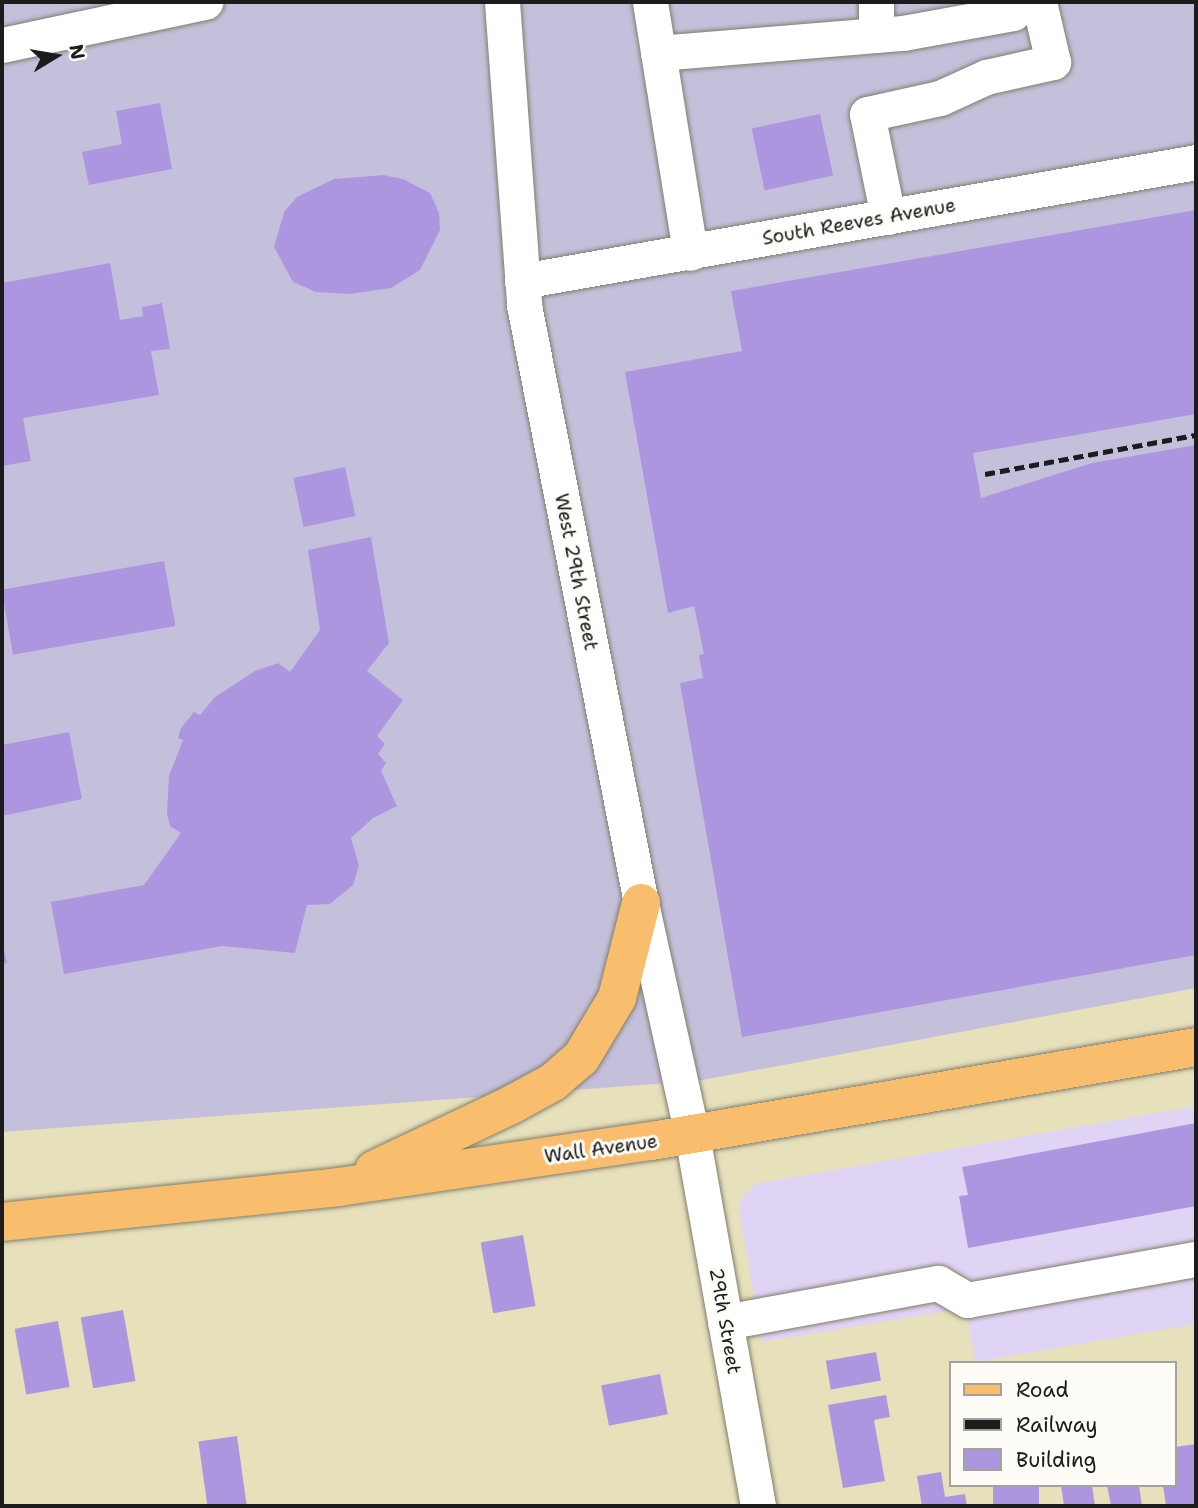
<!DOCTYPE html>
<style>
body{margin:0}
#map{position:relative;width:1198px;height:1508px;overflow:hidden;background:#e6e0bb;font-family:"Shantell Sans",sans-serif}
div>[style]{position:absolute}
.built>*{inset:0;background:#e0d4f4}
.industrial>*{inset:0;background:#c4c0db}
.building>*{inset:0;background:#ad96e0;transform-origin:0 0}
.roads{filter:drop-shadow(0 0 2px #817e6c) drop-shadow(0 0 2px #817e6c)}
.minor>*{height:35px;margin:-17.5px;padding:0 17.5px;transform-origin:17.5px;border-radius:17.5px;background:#fff}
.major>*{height:38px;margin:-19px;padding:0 19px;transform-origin:19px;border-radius:19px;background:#f9be6d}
.rail>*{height:5px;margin-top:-2.5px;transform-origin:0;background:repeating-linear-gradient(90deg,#1c1c1c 0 10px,transparent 0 15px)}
span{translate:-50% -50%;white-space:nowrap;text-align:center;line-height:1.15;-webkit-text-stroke:6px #fdfcf7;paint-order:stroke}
.street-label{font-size:19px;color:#1c1c1c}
.frame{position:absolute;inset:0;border:4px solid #1c1c1c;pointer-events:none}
.legend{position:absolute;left:949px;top:1361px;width:228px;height:126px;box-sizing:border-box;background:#fdfcf7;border:2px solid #a3a29f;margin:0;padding:9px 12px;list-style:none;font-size:21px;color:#1c1c1c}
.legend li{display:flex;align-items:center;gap:14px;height:35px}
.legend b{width:35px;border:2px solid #a3a29f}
.north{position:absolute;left:21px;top:21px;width:70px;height:70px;-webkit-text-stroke:5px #fdfcf7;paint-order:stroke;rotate:79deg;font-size:19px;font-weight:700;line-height:28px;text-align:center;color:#1c1c1c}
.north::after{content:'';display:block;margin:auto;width:24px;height:32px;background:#1c1c1c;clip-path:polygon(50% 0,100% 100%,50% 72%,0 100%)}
</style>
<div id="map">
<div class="built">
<i style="clip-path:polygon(1196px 1106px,1196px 1324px,975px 1362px,966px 1308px,762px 1342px,739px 1211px,740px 1199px,755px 1184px)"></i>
</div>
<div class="industrial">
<i style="clip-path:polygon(2px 2px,1196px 2px,1196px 988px,697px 1081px,2px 1132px)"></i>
</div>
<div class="building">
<i style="clip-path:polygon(160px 103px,172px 169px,89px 185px,82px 152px,122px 144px,116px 111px)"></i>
<i style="left:820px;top:114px;width:63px;height:70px;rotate:78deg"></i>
<i style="clip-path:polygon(383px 175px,403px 179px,430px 193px,439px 213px,440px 230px,420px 270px,391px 288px,350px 294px,316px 292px,293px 282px,274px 247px,284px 212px,297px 197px,334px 179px)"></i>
<i style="clip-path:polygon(1196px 210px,1196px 414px,973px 453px,981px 498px,1092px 463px,1196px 445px,1196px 955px,742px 1037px,680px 683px,703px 678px,699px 655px,704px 654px,694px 606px,668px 613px,625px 372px,742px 351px,731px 291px)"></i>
<i style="clip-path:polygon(110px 263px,120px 320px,143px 316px,142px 307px,162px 303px,170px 349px,151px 351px,159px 395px,23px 418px,31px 461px,2px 466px,2px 283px)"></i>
<i style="left:345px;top:467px;width:50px;height:53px;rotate:78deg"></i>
<i style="clip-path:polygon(371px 537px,389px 643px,367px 671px,403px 700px,377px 736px,385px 744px,378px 754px,386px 763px,381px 771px,397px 806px,373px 818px,351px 838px,359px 866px,353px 885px,330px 904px,307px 905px,295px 953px,222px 946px,64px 974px,51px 902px,144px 885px,181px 833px,170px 826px,167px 814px,169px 776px,183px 740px,178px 738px,181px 728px,194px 712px,200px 715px,215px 697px,255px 671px,278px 663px,290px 672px,320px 630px,308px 550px)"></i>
<i style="left:164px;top:561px;width:66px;height:165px;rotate:80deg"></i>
<i style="clip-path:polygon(69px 732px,82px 799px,2px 816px,2px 745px)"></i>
<i style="clip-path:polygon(2px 940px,7px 963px,2px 964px)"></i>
<i style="clip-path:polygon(1196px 1123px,1196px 1206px,968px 1248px,959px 1196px,968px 1195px,962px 1167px)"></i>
<i style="left:523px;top:1235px;width:72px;height:43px;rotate:80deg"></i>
<i style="left:123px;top:1310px;width:72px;height:43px;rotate:80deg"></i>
<i style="left:58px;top:1321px;width:67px;height:44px;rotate:80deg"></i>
<i style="left:876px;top:1352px;width:29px;height:51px;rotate:80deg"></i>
<i style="left:660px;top:1374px;width:41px;height:60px;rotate:79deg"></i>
<i style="clip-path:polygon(886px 1395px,890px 1417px,874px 1420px,885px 1481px,843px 1488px,828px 1405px)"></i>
<i style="left:237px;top:1436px;width:71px;height:39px;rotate:82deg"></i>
<i style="clip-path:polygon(1196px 1444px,1196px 1506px,1166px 1506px,1163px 1485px,1175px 1485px,1175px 1447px)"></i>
<i style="clip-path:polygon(941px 1472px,945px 1497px,965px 1494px,967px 1506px,922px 1506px,917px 1476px)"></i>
<i style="left:993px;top:1485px;width:46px;height:21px"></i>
<i style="clip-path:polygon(1061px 1485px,1092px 1485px,1095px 1506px,1064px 1506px)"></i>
<i style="clip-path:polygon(1107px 1485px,1139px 1485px,1142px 1506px,1111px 1506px)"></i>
</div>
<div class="roads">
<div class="minor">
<i style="left:502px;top:2px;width:304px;rotate:85.8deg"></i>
<i style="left:524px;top:305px;width:609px;rotate:78.93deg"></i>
<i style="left:641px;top:903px;width:238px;rotate:77.6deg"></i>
<i style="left:692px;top:1135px;width:377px;rotate:79.9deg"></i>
<i style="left:650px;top:2px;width:254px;rotate:80.9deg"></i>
<i style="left:876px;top:35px;width:33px;rotate:-90deg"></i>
<i style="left:2px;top:45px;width:208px;rotate:-12deg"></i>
<i style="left:658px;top:53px;width:246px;rotate:-4.7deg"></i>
<i style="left:903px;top:33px;width:112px;rotate:-10.3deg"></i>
<i style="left:888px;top:217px;width:105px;rotate:-101.5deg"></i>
<i style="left:867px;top:114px;width:75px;rotate:-12.4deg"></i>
<i style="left:940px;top:98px;width:51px;rotate:-24.5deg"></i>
<i style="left:986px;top:77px;width:69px;rotate:-12.6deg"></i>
<i style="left:1053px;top:62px;width:62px;rotate:-103.1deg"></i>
<i style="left:522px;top:281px;width:684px;rotate:-10.01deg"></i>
<i style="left:725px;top:1322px;width:217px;rotate:-10.4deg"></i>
<i style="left:938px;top:1283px;width:34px;rotate:30deg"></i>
<i style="left:967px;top:1300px;width:233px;rotate:-10.2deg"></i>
</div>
<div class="major">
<i style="left:374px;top:1170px;width:149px;rotate:-25.4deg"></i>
<i style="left:509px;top:1106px;width:50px;rotate:-28.6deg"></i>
<i style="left:553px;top:1082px;width:37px;rotate:-41deg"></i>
<i style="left:581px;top:1058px;width:70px;rotate:-59deg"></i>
<i style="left:617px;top:998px;width:98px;rotate:-75.8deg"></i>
<i style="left:2px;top:1222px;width:339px;rotate:-5.9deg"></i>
<i style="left:339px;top:1187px;width:316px;rotate:-8.4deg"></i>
<i style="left:652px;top:1141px;width:552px;rotate:-9.8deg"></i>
</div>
</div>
<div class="rail">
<i style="left:985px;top:474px;width:215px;rotate:-10.5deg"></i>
</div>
<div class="street-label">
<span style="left:859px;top:222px;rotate:-10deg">South Reeves Avenue</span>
<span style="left:576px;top:572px;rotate:79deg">West 29th Street</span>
<span style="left:601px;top:1149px;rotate:-8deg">Wall Avenue</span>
<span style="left:725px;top:1321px;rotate:80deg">29th Street</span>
</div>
<div class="frame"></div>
<ul class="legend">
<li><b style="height:9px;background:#f9be6d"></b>Road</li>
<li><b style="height:9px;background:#1c1c1c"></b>Railway</li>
<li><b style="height:19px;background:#ad96e0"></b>Building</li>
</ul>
<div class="north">N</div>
</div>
